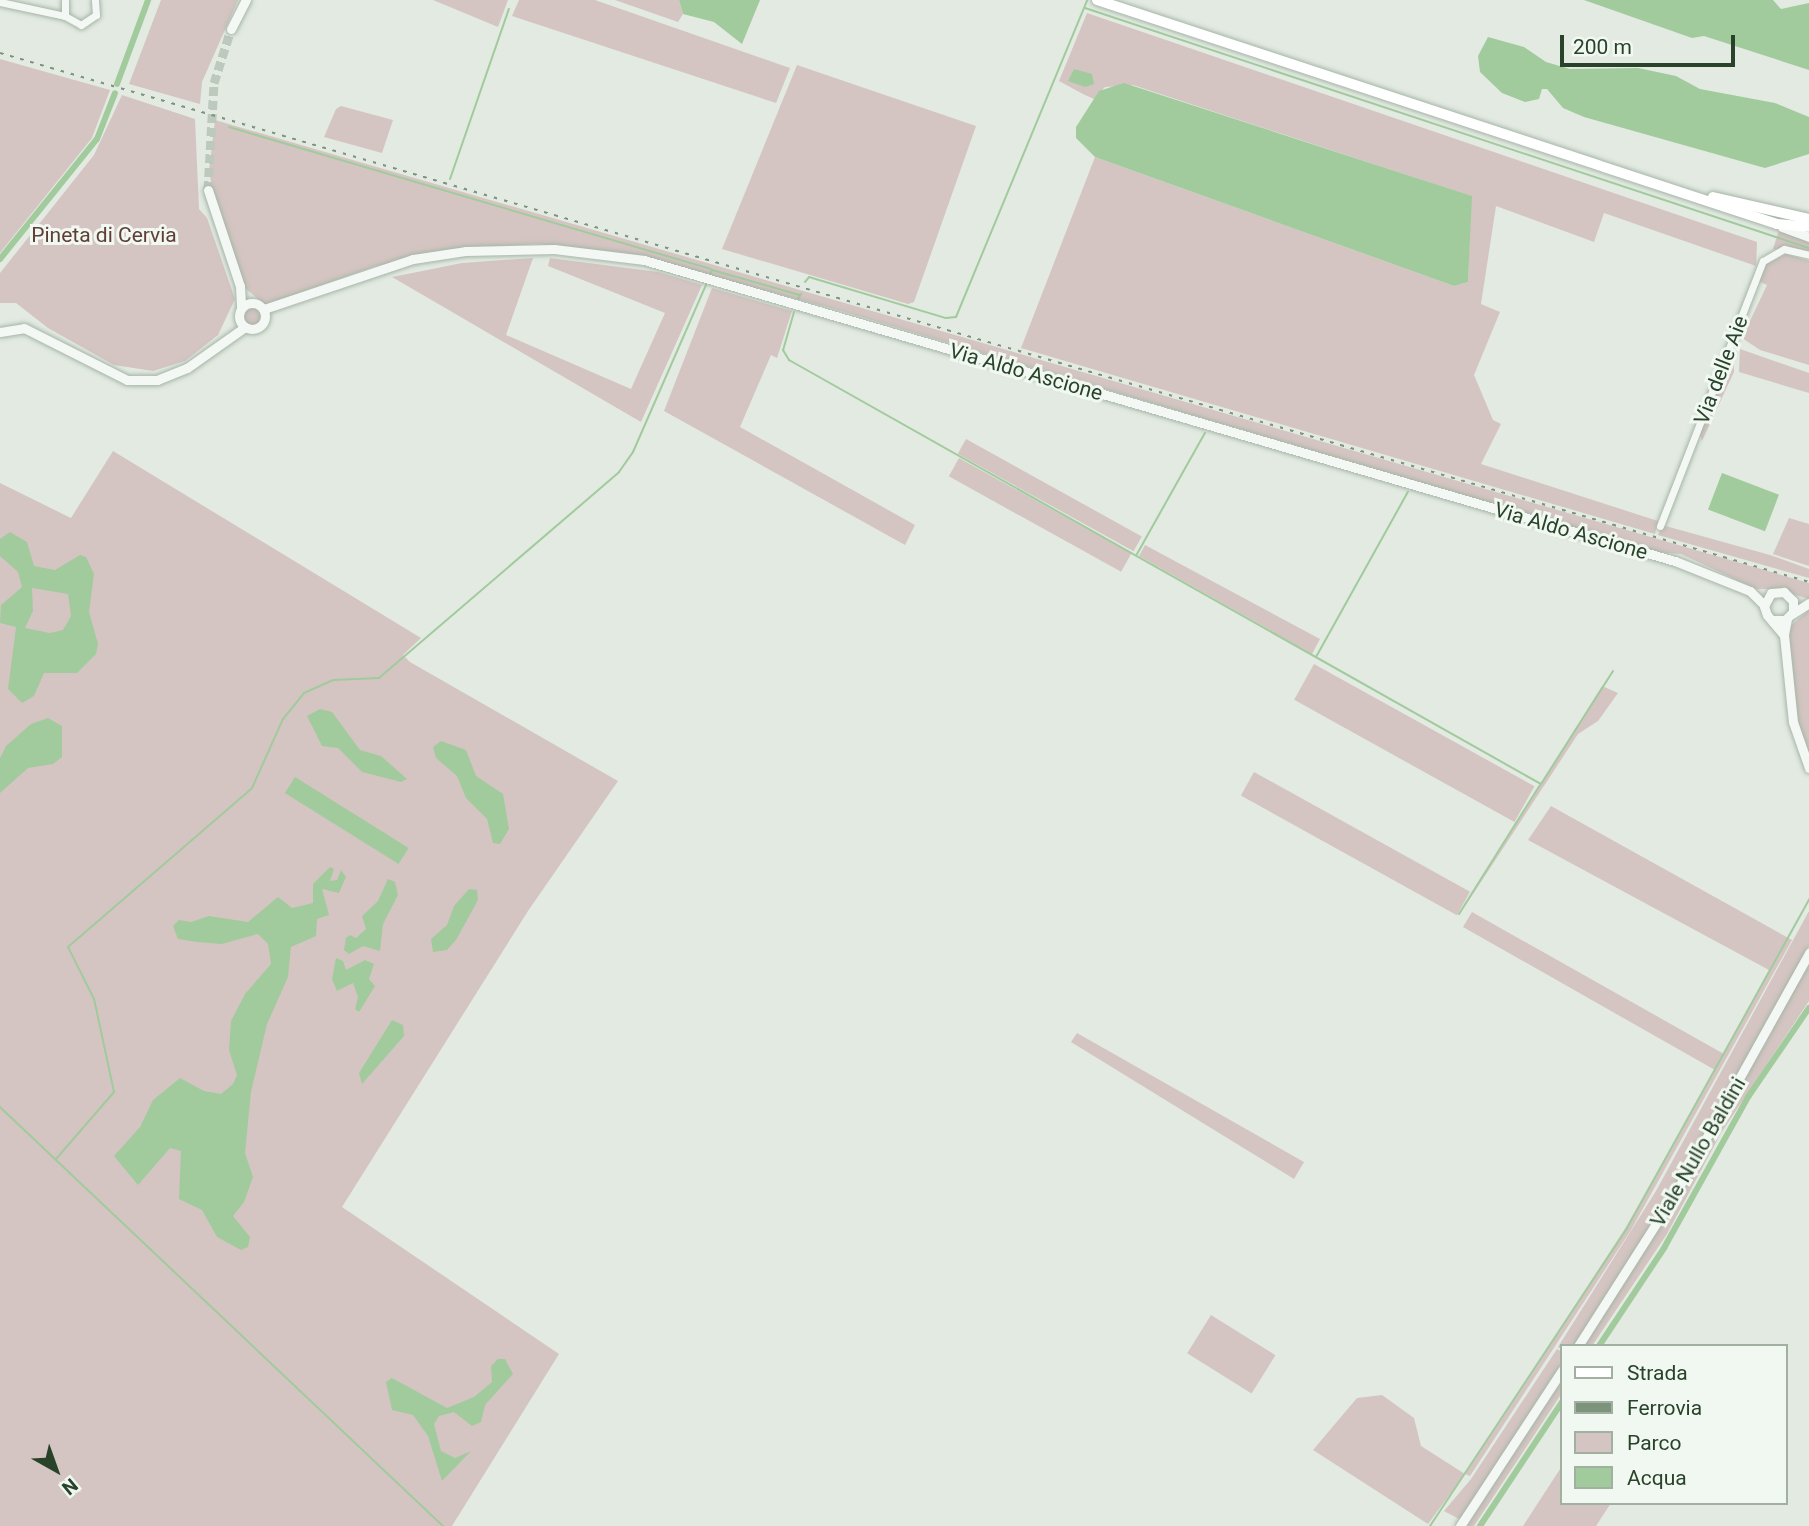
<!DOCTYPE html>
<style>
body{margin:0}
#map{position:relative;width:1809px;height:1526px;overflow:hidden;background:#e2eae2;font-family:Roboto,sans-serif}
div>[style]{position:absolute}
.green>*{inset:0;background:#d4c5c2;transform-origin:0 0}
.round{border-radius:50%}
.water>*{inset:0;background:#a1cb9c;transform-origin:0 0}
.stream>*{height:2px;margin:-1px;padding:0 1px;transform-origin:1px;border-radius:1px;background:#a1cb9c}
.canal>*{height:6px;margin:-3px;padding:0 3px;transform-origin:3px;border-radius:3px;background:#a1cb9c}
.tertiary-tunnel>*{height:9px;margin-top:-4.5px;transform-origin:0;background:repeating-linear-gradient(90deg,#bdc9bd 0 9px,transparent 0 13.5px)}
.roads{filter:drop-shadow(0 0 2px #a7b5a7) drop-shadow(0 0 2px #a7b5a7)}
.minor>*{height:7px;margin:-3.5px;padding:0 3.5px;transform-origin:3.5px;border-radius:3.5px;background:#f4f8f5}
.tertiary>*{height:9px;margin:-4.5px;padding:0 4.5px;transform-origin:4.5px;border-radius:4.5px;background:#f4f8f5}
.tertiary>.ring{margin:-4.5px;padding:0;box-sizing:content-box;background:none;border:9px solid #f4f8f5;border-radius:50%}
.primary>*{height:10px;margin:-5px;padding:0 5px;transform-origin:5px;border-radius:5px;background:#fff}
.rail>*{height:2px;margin-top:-1px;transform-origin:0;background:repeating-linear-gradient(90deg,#7b947b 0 3.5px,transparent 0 10.5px)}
span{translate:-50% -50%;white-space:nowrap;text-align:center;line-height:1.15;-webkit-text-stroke:6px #f1f8f1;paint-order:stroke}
.park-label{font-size:21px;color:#5f3e36}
.street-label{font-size:21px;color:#29432a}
.legend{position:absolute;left:1560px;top:1344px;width:228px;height:161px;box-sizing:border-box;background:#f1f8f1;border:2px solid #a1b0a1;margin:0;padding:9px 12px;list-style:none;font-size:21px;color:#29432a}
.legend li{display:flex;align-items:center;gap:14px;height:35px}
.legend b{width:35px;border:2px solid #a1b0a1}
.north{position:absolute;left:21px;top:1435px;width:70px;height:70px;-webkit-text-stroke:5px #f1f8f1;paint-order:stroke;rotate:140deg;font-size:19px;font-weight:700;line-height:28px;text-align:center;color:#29432a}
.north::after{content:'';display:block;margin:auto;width:24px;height:32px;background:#29432a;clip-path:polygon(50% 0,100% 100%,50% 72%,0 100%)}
.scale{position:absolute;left:1560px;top:35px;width:175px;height:32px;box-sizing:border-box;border:4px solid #29432a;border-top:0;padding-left:9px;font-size:21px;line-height:24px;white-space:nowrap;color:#29432a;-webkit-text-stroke:5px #f1f8f1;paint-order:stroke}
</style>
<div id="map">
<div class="green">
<i style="clip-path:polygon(161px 0,238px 0,202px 82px,200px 104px,129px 84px)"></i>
<i style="clip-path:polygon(433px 0,508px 0,498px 27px)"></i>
<i style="clip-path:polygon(519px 0,595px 0,790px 68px,776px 103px,512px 16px)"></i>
<i style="clip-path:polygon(615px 0,679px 0,683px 14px,678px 22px)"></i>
<i style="clip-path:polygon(1087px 13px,1757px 242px,1756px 266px,1604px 213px,1594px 242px,1496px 206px,1481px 304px,1500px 312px,1474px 375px,1493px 420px,1501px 424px,1481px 464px,1658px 521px,1655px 534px,1021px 348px,1095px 157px,1454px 286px,1468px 282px,1471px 196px,1133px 85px,1105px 87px,1094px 99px,1083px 94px,1059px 81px)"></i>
<i style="clip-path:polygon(0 59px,110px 90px,92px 138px,0 253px)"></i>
<i style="clip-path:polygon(797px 65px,976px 126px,914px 302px,908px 304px,722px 249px)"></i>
<i style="clip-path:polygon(122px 95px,195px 119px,199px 209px,207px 218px,235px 299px,218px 335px,185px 361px,153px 371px,114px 365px,48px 328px,16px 303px,0 303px,0 273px,94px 155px)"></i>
<i style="clip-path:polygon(341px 106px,393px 120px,382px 153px,324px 137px,336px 109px)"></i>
<i style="clip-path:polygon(215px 120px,1809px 583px,1809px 599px,1776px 589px,1756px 589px,1681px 554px,1656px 552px,838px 310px,627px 254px,537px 244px,467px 248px,376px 266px,265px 305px,245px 288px,217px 212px,209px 171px)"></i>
<i style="clip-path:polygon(1779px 230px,1809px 240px,1809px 253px,1773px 249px)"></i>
<i style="clip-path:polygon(1786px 254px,1809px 261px,1809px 365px,1760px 350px,1742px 338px,1767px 285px,1758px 281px,1765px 265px)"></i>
<i style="clip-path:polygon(533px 258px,506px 335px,631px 389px,665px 313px,548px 266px,550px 258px,658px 272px,702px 285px,641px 422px,392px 277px,462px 263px)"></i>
<i style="clip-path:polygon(712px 288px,792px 311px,777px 358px,771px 355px,740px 427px,915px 525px,905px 545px,664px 411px)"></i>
<i class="round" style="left:241px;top:306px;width:20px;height:20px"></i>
<i style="clip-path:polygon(1733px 348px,1734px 372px,1702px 441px,1699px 432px)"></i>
<i style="clip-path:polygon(1740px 349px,1809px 373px,1809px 393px,1739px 372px)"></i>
<i style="left:966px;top:439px;width:201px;height:17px;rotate:29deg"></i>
<i style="clip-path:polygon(113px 451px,421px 638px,403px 655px,410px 662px,618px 781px,528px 911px,342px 1207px,559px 1354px,452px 1526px,0 1526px,0 483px,71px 518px)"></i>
<i style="left:959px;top:458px;width:197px;height:21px;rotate:29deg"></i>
<i style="clip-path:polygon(1789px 518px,1809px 524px,1809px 566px,1773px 554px)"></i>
<i style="clip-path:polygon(1662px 525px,1770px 555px,1809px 569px,1809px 578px,1658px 535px)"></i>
<i style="clip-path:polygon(1145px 545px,1320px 639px,1312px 654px,1139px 556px)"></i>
<i style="clip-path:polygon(1809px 610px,1809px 761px,1797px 726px,1787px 629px)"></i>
<i style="left:1314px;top:664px;width:252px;height:41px;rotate:29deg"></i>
<i style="clip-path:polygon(1602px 686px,1618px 693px,1598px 721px,1578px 734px,1458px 917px)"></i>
<i style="left:1254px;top:772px;width:247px;height:27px;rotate:29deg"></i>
<i style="clip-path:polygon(1551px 806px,1792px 940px,1631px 1230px,1470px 1476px,1465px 1474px,1428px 1524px,1313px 1450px,1357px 1398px,1382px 1395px,1414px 1418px,1421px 1446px,1465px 1474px,1626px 1227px,1715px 1070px,1463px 927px,1472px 912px,1724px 1054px,1769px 970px,1528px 840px)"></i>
<i style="clip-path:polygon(1809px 911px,1809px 946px,1678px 1182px,1575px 1346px,1562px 1346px,1562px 1350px,1558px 1347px,1656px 1191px)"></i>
<i style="clip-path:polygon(1809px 960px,1809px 1001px,1721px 1133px,1667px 1234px,1592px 1346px,1583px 1346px,1674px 1201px)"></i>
<i style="clip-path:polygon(1077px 1033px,1304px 1162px,1294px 1179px,1071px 1042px)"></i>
<i style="left:1211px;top:1315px;width:76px;height:45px;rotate:32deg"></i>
<i style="clip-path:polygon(1557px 1349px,1562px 1352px,1562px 1366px,1461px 1520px,1444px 1511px,1471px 1479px)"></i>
<i style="clip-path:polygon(1562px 1380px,1562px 1393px,1474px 1526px,1467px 1526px)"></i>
<i style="clip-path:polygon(1562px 1466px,1562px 1503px,1611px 1503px,1596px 1526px,1523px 1526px)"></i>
</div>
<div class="water">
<i style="clip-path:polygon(679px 0,760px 0,742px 44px,714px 22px,683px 14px)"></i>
<i style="clip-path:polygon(1584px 0,1773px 0,1781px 9px,1809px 3px,1809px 70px,1704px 36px,1692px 38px)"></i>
<i style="clip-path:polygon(1488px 37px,1524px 47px,1546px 62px,1570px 69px,1638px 68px,1676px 76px,1700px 89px,1775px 103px,1809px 117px,1809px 154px,1765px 168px,1584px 117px,1563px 108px,1547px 89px,1542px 89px,1539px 99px,1525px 102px,1502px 93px,1480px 72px,1478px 56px)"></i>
<i style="clip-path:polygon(1074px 69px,1092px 74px,1094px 84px,1085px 87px,1068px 81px)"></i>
<i style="clip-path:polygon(1124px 83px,1472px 196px,1468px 282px,1454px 286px,1095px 157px,1076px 138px,1076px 127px,1099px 91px)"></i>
<i style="left:1722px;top:473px;width:61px;height:39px;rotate:21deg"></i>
<i style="clip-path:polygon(evenodd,10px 532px,27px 542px,34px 566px,55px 570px,80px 555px,86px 557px,94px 574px,89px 612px,98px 644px,96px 654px,77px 673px,44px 673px,34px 696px,22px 703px,8px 689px,16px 627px,0 623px,1px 605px,22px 587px,18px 572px,0 556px,0 539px,10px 532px,32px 588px,68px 594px,71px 616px,63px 630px,50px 633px,25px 628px,33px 611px,32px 588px)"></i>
<i style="clip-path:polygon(320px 709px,332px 712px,360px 750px,381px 756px,407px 779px,401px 782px,362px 772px,338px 748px,322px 746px,307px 716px)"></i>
<i style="clip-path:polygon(48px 718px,62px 726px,62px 757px,53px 764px,28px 768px,0 793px,0 758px,6px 746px,31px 724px)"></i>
<i style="clip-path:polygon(441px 741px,466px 750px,476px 776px,503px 794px,509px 829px,500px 844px,493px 843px,487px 819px,466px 798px,457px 776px,436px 758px,433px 747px)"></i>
<i style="left:295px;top:777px;width:134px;height:19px;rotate:32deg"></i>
<i style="clip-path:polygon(330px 867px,334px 869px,330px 881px,337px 880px,341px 870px,346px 877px,339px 893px,322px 889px,329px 915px,317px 919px,316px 936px,291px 947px,288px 977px,267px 1024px,251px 1092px,245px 1153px,253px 1177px,244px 1202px,233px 1216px,250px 1237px,248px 1247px,241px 1250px,217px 1237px,202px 1210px,179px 1199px,181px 1151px,170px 1148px,138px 1185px,114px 1156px,140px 1127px,153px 1100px,180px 1078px,204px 1091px,221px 1094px,233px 1084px,237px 1075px,229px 1050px,231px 1021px,245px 994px,271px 964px,268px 944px,258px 934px,222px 944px,197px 942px,178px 939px,173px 926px,179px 920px,191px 922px,209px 916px,248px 922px,278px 897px,292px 908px,313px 903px,313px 884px)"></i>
<i style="clip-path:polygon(388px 879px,395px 882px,398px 895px,383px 924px,380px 951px,363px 946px,349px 954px,344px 950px,346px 938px,350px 935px,356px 938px,366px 929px,362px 916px,378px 901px)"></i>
<i style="clip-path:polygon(469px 889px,477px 890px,478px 900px,456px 940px,447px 950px,433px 952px,431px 939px,447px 925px,454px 906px)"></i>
<i style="clip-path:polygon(336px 958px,343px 961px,346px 970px,365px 960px,374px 964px,369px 979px,375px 986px,359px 1012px,355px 1009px,358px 997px,353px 983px,337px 991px,332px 979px)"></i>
<i style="clip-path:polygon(392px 1020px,403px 1025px,404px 1036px,362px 1084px,359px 1073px)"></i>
<i style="clip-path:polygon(498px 1359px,505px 1359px,513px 1374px,485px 1405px,481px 1422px,472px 1426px,454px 1412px,439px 1416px,434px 1424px,441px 1451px,455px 1458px,471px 1451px,442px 1481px,428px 1436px,413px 1415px,392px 1410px,386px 1382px,392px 1378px,447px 1408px,474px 1397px,492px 1382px,491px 1366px)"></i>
</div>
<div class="stream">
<i style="left:1085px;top:8px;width:763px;rotate:18.34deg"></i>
<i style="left:229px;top:127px;width:502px;rotate:16.42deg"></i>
<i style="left:450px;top:179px;width:180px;rotate:-70.9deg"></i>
<i style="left:710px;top:275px;width:5px;rotate:-68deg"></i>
<i style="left:712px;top:270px;width:91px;rotate:15.9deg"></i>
<i style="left:805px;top:282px;width:6px;rotate:-51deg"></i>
<i style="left:809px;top:277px;width:143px;rotate:16.7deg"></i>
<i style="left:946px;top:318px;width:10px;rotate:-6deg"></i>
<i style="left:956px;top:317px;width:343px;rotate:-67.5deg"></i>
<i style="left:798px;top:299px;width:6px;rotate:-59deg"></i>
<i style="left:794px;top:312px;width:40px;rotate:106deg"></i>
<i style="left:783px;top:350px;width:12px;rotate:59deg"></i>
<i style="left:789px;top:360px;width:863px;rotate:29.42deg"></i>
<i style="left:1541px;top:784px;width:134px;rotate:-57.5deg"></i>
<i style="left:1137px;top:554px;width:139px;rotate:-60.7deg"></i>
<i style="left:1316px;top:657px;width:189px;rotate:-60.9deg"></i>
<i style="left:1459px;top:914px;width:152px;rotate:-57.9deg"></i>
<i style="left:0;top:1107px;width:610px;rotate:43.41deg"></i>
<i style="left:56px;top:1159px;width:89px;rotate:-49.1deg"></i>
<i style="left:114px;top:1092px;width:95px;rotate:-102.1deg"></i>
<i style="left:94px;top:999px;width:58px;rotate:-116.6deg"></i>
<i style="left:68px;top:947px;width:243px;rotate:-40.8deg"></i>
<i style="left:252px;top:788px;width:76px;rotate:-65.8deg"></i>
<i style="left:283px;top:719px;width:33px;rotate:-51deg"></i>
<i style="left:304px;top:693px;width:32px;rotate:-24deg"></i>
<i style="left:333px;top:680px;width:46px;rotate:-2.5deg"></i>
<i style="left:379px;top:678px;width:316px;rotate:-40.6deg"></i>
<i style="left:619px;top:472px;width:24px;rotate:-55deg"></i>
<i style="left:633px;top:452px;width:184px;rotate:-66.4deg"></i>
<i style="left:1430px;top:1526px;width:357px;rotate:-56.5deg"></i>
<i style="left:1627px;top:1228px;width:376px;rotate:-61deg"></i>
</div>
<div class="canal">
<i style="left:117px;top:84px;width:90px;rotate:-69.7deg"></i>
<i style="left:0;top:259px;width:154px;rotate:-51.1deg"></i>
<i style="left:97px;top:139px;width:49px;rotate:-68.6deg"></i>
<i style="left:1599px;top:1346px;width:118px;rotate:-56.4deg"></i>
<i style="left:1664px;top:1248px;width:173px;rotate:-60.9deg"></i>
<i style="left:1748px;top:1097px;width:108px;rotate:-55.6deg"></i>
<i style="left:1480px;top:1526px;width:149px;rotate:-56.5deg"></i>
</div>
<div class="tertiary-tunnel">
<i style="left:208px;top:190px;width:107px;rotate:-86.8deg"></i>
<i style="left:214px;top:83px;width:57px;rotate:-72.5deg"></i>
</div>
<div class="roads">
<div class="minor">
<i style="left:65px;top:0;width:16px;rotate:90deg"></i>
<i style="left:65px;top:16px;width:18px;rotate:29deg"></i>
<i style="left:81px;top:25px;width:18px;rotate:-34deg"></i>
<i style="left:96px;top:15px;width:15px;rotate:-94deg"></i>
<i style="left:0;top:2px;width:66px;rotate:12.2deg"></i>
<i style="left:1660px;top:526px;width:284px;rotate:-68.8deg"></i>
<i style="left:1763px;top:261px;width:24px;rotate:-30deg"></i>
<i style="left:1784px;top:249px;width:26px;rotate:13deg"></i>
</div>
<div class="tertiary">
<i style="left:231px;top:29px;width:33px;rotate:-63deg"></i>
<i style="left:208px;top:190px;width:101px;rotate:71.6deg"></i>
<i style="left:240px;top:286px;width:21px;rotate:87deg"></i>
<i style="left:1782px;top:227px;width:29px;rotate:20deg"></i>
<i class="ring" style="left:239px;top:303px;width:17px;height:17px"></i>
<i style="left:264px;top:309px;width:157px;rotate:-18.6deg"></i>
<i style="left:413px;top:259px;width:54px;rotate:-8.6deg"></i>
<i style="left:466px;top:251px;width:88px;rotate:-1.3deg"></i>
<i style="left:554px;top:249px;width:91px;rotate:7deg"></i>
<i style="left:644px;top:260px;width:1074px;rotate:16.28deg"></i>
<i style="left:1675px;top:561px;width:81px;rotate:21.8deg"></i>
<i style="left:1750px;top:591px;width:20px;rotate:45deg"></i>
<i style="left:0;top:332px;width:24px;rotate:-9deg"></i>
<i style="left:24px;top:328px;width:115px;rotate:26.8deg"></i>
<i style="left:127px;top:380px;width:30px"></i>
<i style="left:157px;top:380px;width:32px;rotate:-22deg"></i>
<i style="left:187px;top:368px;width:71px;rotate:-35.3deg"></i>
<i style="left:1792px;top:614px;width:20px;rotate:-33deg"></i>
<i style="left:1787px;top:619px;width:16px;rotate:101deg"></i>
<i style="left:1784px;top:635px;width:87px;rotate:84.1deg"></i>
<i style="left:1793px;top:722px;width:49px;rotate:70.8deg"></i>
<i style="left:1773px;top:620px;width:12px"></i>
<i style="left:1785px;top:620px;width:11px;rotate:-45deg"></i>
<i style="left:1793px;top:612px;width:11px;rotate:-90deg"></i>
<i style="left:1793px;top:601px;width:13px;rotate:-135deg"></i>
<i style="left:1784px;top:592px;width:13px;rotate:176deg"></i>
<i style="left:1771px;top:593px;width:15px;rotate:118deg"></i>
<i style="left:1764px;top:606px;width:9px;rotate:72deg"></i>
<i style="left:1767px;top:615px;width:26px;rotate:50deg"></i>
<i style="left:1578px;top:1346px;width:183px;rotate:-57.5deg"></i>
<i style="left:1676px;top:1192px;width:274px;rotate:-60.9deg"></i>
<i style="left:1460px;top:1526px;width:186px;rotate:-56.8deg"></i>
</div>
<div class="primary">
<i style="left:1097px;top:0;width:716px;rotate:18.23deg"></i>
<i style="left:1777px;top:224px;width:32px;rotate:5deg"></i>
<i style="left:1713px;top:197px;width:98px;rotate:12.9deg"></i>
</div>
</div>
<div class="rail">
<i style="left:0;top:53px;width:1885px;rotate:16.3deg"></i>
</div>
<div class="park-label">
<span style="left:104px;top:235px">Pineta di Cervia</span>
</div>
<div class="street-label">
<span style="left:1721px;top:370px;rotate:-69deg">Via delle Aie</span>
<span style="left:1026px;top:372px;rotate:16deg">Via Aldo Ascione</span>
<span style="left:1571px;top:531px;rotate:16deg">Via Aldo Ascione</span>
<span style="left:1698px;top:1152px;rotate:-60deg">Viale Nullo Baldini</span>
</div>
<ul class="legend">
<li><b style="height:9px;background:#fff"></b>Strada</li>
<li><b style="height:9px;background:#7b947b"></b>Ferrovia</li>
<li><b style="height:19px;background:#d4c5c2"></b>Parco</li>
<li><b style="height:19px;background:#a1cb9c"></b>Acqua</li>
</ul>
<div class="north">N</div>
<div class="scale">200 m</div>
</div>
